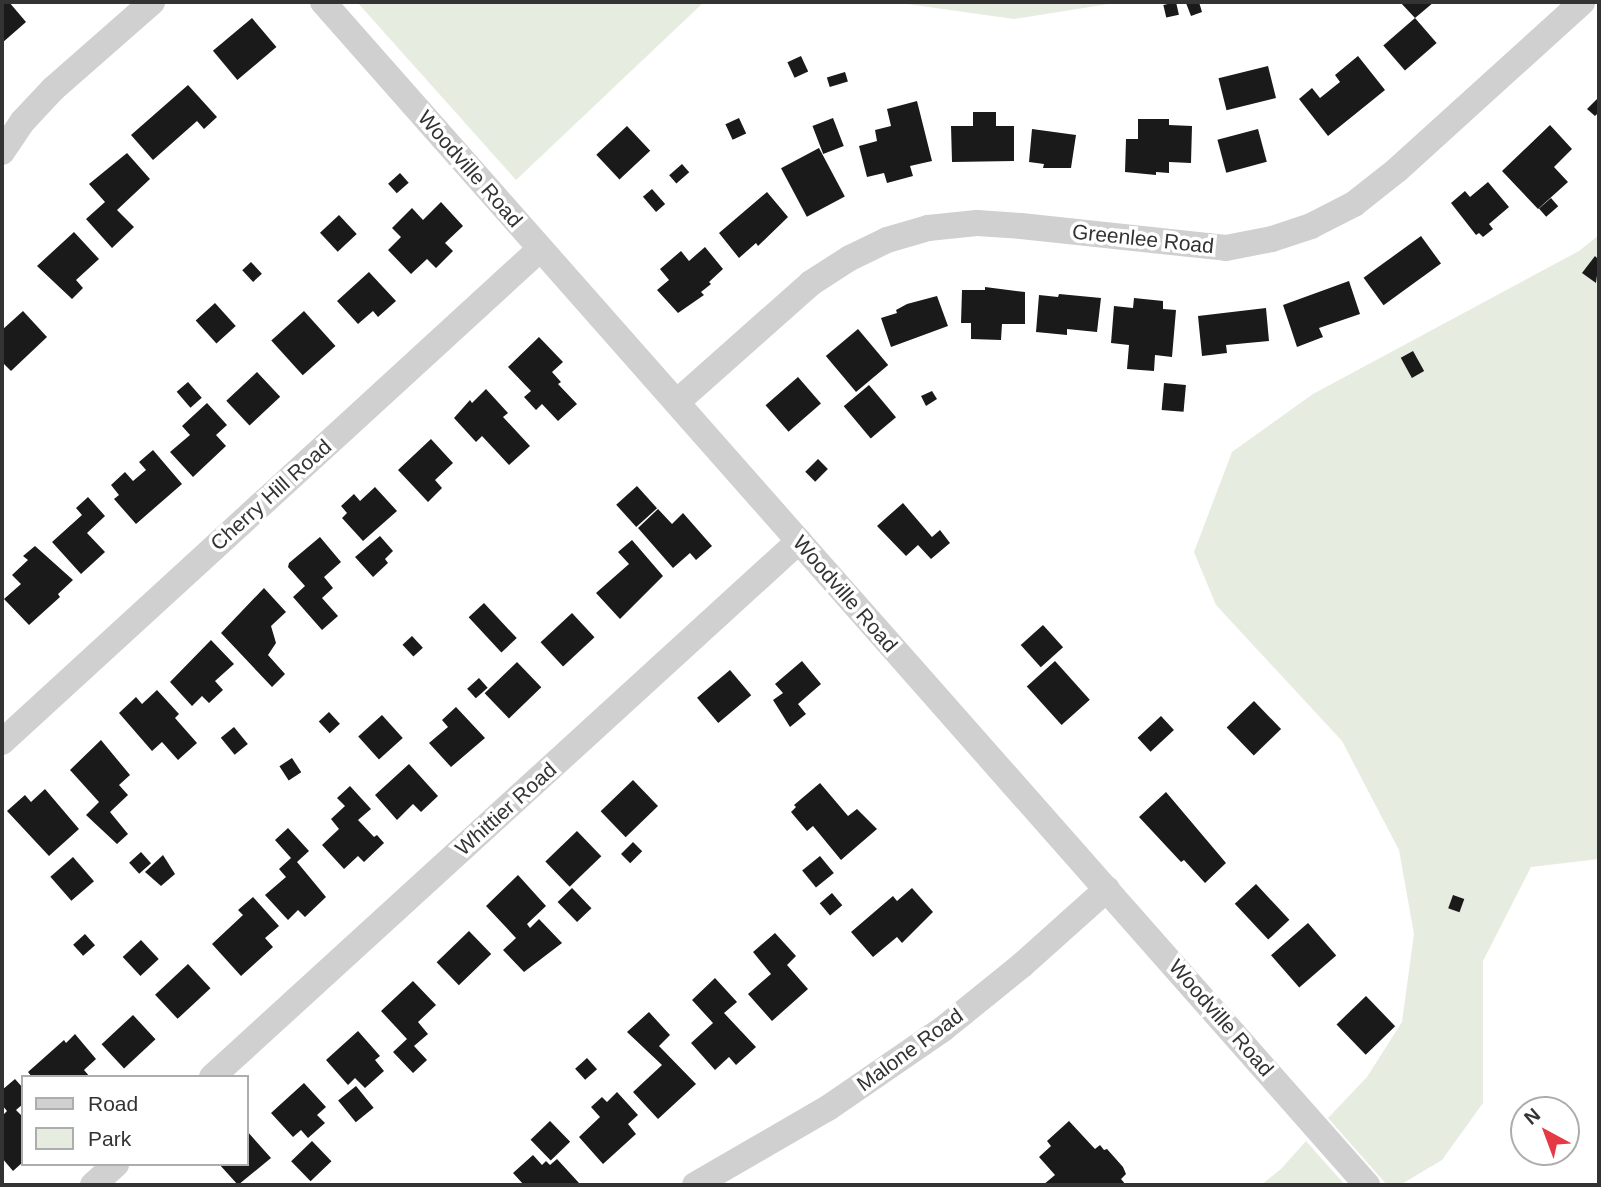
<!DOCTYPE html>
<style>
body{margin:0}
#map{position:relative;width:1601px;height:1187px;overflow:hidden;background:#fff;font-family:Helvetica,sans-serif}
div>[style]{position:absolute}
.green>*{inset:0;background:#e6ecdf}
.building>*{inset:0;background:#1a1a1a;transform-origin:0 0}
.minor>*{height:26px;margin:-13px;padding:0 13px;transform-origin:13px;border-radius:13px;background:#d0d0d0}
span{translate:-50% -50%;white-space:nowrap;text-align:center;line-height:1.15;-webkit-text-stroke:7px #fff;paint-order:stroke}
.street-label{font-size:21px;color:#333}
.frame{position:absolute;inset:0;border:4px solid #333;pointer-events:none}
.legend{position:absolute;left:21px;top:1075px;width:228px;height:91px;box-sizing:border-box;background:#fff;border:2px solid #adadad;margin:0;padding:9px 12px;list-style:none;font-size:21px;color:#333}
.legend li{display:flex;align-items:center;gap:14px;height:35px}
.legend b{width:35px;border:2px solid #adadad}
.north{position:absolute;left:1510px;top:1096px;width:70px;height:70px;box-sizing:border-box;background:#fff;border:2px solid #adadad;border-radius:50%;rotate:319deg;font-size:19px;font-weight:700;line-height:28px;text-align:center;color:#333}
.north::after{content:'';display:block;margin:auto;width:24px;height:32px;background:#e63946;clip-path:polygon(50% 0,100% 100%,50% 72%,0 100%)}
</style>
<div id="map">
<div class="green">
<i style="clip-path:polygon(357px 2px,704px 2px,516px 180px)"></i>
<i style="clip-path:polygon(893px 2px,1121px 2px,1014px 19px)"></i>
<i style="clip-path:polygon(1599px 235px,1599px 859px,1531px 867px,1483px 961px,1483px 1103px,1442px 1160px,1400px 1185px,1387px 1185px,1328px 1118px,1367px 1077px,1402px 1022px,1414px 934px,1399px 850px,1342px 741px,1216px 605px,1194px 552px,1232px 452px,1313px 394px,1579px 251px)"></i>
<i style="clip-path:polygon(1306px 1141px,1345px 1185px,1261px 1185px,1281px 1169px)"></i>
</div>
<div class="building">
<i style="clip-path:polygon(2px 2px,9px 2px,26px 22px,2px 43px)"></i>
<i style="left:1176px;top:2px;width:13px;height:13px;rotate:77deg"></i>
<i style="clip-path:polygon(1199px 2px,1202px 12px,1191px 16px,1186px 3px)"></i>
<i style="clip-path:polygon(1400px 2px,1434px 2px,1415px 18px)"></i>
<i style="left:252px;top:18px;width:38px;height:51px;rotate:50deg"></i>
<i style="left:1415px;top:18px;width:33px;height:42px;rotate:49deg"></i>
<i style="left:801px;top:56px;width:17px;height:15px;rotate:65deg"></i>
<i style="clip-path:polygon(1358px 56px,1385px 90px,1328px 136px,1299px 99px,1312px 88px,1320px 98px,1340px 82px,1335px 75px)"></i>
<i style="left:1268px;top:66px;width:33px;height:51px;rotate:76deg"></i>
<i style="left:845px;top:72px;width:10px;height:19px;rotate:73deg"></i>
<i style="clip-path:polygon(188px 85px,217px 117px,204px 129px,197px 121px,153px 160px,131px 135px)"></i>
<i style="clip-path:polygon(1599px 97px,1599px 112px,1595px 116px,1587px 109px)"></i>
<i style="clip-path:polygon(917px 101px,932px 161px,910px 166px,913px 176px,887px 183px,884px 173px,867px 177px,859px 146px,877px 141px,875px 130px,891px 126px,887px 109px)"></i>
<i style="clip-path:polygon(973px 112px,996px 112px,996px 126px,1014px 126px,1014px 161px,952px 162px,951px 126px,973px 126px)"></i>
<i style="left:739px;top:118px;width:17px;height:15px;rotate:65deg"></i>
<i style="left:833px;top:118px;width:30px;height:22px;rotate:69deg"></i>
<i style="clip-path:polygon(1138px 119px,1169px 119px,1169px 125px,1192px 126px,1191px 163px,1169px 162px,1169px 173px,1156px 172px,1156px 175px,1125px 172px,1126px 139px,1138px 139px)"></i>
<i style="clip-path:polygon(1550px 125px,1572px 149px,1554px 167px,1568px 182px,1538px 209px,1502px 171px)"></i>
<i style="left:627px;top:126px;width:34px;height:42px;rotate:47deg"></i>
<i style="clip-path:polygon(1032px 129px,1076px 135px,1071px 168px,1043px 168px,1044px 164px,1029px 162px)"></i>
<i style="left:1258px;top:129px;width:34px;height:42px;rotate:75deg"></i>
<i style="left:819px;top:148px;width:55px;height:43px;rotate:62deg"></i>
<i style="clip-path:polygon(127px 153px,150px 179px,117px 210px,134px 227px,112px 248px,86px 219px,105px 202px,89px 184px)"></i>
<i style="left:682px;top:164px;width:11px;height:17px;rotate:49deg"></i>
<i style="left:400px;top:173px;width:13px;height:16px;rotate:48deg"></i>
<i style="clip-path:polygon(1488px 182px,1509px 207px,1489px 224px,1493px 229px,1483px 237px,1479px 233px,1476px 235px,1451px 203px,1465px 191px,1470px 197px)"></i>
<i style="left:652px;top:189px;width:20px;height:12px;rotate:49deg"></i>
<i style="clip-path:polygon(767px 192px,788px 217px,758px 246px,756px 243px,739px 258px,719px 233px)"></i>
<i style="left:1551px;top:198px;width:11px;height:16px;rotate:49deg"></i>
<i style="clip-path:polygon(441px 202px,463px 226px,445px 243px,453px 251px,436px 268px,427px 259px,411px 274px,388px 250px,401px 237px,392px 228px,412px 208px,423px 220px)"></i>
<i style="left:339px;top:215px;width:26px;height:26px;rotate:47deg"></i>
<i style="clip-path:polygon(74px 232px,99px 259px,76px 280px,83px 288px,72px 299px,37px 266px)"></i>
<i style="left:1421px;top:236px;width:34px;height:71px;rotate:54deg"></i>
<i style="clip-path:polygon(705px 247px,723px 269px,709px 282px,711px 284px,701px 292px,704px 295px,678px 313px,657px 290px,669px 280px,660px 269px,681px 251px,689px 261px)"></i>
<i style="clip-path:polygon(1595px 256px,1599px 260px,1596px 283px,1582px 273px)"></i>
<i style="left:251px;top:262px;width:16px;height:12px;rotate:47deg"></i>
<i style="clip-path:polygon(369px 272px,396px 301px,378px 317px,373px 311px,358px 324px,337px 301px)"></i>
<i style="clip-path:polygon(1349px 281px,1360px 314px,1319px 328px,1323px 337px,1297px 347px,1283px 305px)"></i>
<i style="clip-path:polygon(985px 287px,1025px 292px,1025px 324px,1002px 324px,1001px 340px,971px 339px,971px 323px,961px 323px,962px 290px,985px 290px)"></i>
<i style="clip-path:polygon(1059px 294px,1101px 298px,1097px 332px,1067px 329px,1067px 335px,1036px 332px,1039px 295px,1058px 297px)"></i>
<i style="clip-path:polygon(937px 296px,948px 326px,891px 347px,881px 318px,897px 313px,896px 310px,907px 304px)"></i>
<i style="clip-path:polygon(1134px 298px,1163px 301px,1163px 309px,1176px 310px,1172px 357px,1155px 355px,1154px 371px,1127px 369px,1129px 345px,1111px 343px,1114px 306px,1133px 308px)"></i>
<i style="left:215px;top:303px;width:31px;height:26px;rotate:48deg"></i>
<i style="clip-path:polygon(1266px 308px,1269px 341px,1226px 345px,1227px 353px,1202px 356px,1198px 316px)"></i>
<i style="clip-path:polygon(23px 311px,47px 337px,11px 371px,2px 362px,2px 330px)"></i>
<i style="left:304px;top:311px;width:47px;height:44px;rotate:48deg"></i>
<i style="left:858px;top:329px;width:47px;height:42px;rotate:50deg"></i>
<i style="clip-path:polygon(539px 337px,563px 362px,552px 372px,561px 382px,558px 384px,577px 404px,558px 421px,542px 404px,536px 410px,524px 397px,531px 391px,508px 367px)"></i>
<i style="left:1413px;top:351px;width:23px;height:14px;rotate:61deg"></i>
<i style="left:257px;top:372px;width:34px;height:42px;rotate:47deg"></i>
<i style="left:798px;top:377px;width:35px;height:43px;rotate:49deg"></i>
<i style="left:188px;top:382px;width:21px;height:15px;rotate:49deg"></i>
<i style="left:1164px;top:383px;width:22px;height:27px;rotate:5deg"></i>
<i style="left:869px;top:385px;width:42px;height:33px;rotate:50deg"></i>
<i style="clip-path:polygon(486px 389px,508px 413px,503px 417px,530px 446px,509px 465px,482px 436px,476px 442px,454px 418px,470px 400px,472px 403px)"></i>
<i style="clip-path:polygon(932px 391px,937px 399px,926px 406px,921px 396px)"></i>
<i style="clip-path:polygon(207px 403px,227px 425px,216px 435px,226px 446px,193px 477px,170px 452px,190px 435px,182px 426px)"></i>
<i style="clip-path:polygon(431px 439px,453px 463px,435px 480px,442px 488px,428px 502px,398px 470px)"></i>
<i style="clip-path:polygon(153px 450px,182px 484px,136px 524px,114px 499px,119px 495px,111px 485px,125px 472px,133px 481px,146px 470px,139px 462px)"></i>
<i style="left:818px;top:459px;width:14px;height:18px;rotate:45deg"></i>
<i style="left:637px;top:486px;width:30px;height:28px;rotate:48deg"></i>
<i style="clip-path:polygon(375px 487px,397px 511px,363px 541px,342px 518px,347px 513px,341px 506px,354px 494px,360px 501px)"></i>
<i style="clip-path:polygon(88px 497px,105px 516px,87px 533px,105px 552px,81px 574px,52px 542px,82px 515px,76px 508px)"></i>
<i style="clip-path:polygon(903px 503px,932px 537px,940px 530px,950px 543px,931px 559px,918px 545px,906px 556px,877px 526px)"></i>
<i style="clip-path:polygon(658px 509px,672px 524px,683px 513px,712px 546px,696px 560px,690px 553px,673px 568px,638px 528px)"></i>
<i style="clip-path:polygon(380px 536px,393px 551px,385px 559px,388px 563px,373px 577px,355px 557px)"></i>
<i style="clip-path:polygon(320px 537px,341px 562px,324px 577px,333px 588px,322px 598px,338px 616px,322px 630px,293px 597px,305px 586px,288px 567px,289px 563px)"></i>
<i style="clip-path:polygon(632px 540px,663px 576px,620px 619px,596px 593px,629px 564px,618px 552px)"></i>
<i style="clip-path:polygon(35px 546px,73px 580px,58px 594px,60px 597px,29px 625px,4px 599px,21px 584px,12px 575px,28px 560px,23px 556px)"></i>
<i style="clip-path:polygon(264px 588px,286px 612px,271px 626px,276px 643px,268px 655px,285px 674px,272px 687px,221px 633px)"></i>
<i style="left:484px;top:603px;width:48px;height:21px;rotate:47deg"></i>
<i style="left:572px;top:613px;width:33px;height:43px;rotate:47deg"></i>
<i style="left:1043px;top:625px;width:30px;height:30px;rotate:48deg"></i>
<i style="left:412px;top:636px;width:16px;height:13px;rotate:47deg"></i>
<i style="clip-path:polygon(211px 640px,234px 664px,215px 681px,223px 690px,209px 703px,202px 696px,192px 706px,170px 682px)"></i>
<i style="clip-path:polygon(802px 661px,821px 684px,798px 704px,806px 714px,790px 727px,773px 700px,783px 693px,775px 684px)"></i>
<i style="left:1055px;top:661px;width:52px;height:38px;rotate:48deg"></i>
<i style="left:517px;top:662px;width:35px;height:45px;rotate:46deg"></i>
<i style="left:730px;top:670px;width:33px;height:43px;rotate:50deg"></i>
<i style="left:479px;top:678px;width:13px;height:16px;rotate:48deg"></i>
<i style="clip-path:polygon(157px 690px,179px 714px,175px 718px,197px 743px,178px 760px,162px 742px,152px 751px,119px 713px,136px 697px,142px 704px)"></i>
<i style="left:1254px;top:701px;width:39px;height:38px;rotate:46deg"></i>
<i style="clip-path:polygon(456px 707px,485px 738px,451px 767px,429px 743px,448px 727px,442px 720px)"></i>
<i style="left:329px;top:712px;width:16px;height:14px;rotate:47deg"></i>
<i style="left:382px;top:715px;width:31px;height:32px;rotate:48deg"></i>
<i style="left:1161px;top:716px;width:19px;height:32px;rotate:47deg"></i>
<i style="left:234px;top:727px;width:22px;height:17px;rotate:51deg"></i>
<i style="clip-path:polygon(101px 740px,130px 775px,119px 785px,128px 795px,110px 812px,128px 834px,117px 844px,86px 815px,99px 802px,70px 770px)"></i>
<i style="left:292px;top:758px;width:17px;height:15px;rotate:57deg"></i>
<i style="clip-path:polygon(409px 764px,438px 796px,421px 812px,413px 804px,397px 820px,375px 795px)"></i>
<i style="left:633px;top:780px;width:36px;height:45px;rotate:46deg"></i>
<i style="clip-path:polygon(820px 783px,848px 816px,857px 809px,877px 829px,841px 860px,813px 826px,807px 831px,791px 812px,796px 807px,794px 805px)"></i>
<i style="clip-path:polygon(350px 786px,371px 809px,358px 820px,374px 837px,377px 835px,384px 843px,364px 862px,358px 856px,344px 869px,322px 845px,339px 829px,331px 819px,345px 806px,337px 798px)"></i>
<i style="clip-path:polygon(45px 789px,79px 829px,49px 856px,7px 811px,25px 795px,31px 802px)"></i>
<i style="clip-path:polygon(1166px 792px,1226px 863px,1205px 883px,1184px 860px,1181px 862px,1139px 817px)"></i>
<i style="clip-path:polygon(288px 828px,309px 851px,297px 862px,326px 897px,305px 917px,298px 910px,288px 920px,265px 895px,286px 877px,279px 869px,291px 858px,275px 840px)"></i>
<i style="left:577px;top:831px;width:35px;height:44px;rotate:46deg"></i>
<i style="left:633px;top:842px;width:13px;height:17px;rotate:45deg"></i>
<i style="left:141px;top:852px;width:15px;height:16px;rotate:48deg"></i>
<i style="clip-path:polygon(163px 855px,175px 874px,161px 886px,145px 872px)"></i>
<i style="left:820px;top:856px;width:22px;height:23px;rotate:51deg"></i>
<i style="left:73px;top:857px;width:32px;height:30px;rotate:49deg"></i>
<i style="clip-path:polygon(518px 875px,546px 906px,527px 924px,530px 928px,539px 919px,562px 943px,524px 972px,503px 950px,516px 938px,486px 906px)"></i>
<i style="left:1256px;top:884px;width:49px;height:29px;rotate:47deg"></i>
<i style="left:572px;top:888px;width:28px;height:20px;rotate:46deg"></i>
<i style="clip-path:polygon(912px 888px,933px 912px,902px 943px,897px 937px,873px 957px,851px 932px,893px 896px,897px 901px)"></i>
<i style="left:832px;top:893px;width:16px;height:16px;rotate:50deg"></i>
<i style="left:1453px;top:895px;width:12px;height:14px;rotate:20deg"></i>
<i style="clip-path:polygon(253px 897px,279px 926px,265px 938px,273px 947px,241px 976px,212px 944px,243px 915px,238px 910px)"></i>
<i style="left:1308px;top:923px;width:43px;height:49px;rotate:49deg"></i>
<i style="left:469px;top:931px;width:32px;height:45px;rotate:46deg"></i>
<i style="clip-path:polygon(775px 933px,796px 956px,787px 965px,808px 989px,772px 1021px,748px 994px,771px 974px,753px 952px)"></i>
<i style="left:85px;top:934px;width:15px;height:16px;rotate:48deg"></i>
<i style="left:141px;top:940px;width:26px;height:25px;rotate:47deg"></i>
<i style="left:188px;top:964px;width:33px;height:45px;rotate:47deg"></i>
<i style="clip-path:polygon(715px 978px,737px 1002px,724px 1013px,756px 1047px,736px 1065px,729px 1057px,715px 1070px,691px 1043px,713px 1023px,692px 1000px)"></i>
<i style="clip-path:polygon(413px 981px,436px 1005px,418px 1022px,428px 1034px,414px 1046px,427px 1060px,413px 1073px,393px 1052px,407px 1039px,381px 1011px)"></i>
<i style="left:1366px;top:996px;width:42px;height:41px;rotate:46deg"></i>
<i style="clip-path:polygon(649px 1012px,670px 1035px,659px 1046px,696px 1084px,658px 1119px,633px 1092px,662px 1065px,627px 1032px)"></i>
<i style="left:133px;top:1015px;width:33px;height:43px;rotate:47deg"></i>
<i style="clip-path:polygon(358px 1031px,380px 1056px,375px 1060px,384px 1071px,365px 1088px,355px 1078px,348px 1085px,326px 1060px)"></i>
<i style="clip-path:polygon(75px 1034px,96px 1059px,84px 1070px,90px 1077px,32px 1077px,28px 1072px,64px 1040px,66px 1043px)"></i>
<i style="left:587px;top:1058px;width:15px;height:16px;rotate:48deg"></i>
<i style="clip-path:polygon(15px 1079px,23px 1088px,23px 1104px,16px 1110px,23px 1117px,23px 1162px,13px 1171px,2px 1158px,2px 1116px,7px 1111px,2px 1105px,2px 1090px)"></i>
<i style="clip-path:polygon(304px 1083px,326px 1107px,317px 1115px,325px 1123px,308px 1138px,301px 1130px,293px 1137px,271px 1113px)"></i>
<i style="left:356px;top:1086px;width:28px;height:23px;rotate:51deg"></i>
<i style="clip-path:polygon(617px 1092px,638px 1115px,628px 1124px,636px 1134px,603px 1164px,579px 1137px,600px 1117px,591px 1107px,602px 1097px,607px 1102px)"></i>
<i style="left:550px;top:1121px;width:29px;height:27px;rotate:46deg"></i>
<i style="clip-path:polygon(1069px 1121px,1095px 1149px,1100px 1145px,1104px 1150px,1107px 1149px,1123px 1167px,1126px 1174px,1121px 1179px,1126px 1185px,1043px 1185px,1055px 1175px,1039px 1157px,1051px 1146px,1047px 1141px)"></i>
<i style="clip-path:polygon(247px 1131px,271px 1158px,238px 1185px,219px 1164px,247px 1164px)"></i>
<i style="left:312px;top:1141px;width:28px;height:29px;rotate:46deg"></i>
<i style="clip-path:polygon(533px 1155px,542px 1165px,546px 1161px,550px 1165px,557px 1159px,579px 1183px,524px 1185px,513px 1173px)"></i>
</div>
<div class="minor">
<i style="left:323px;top:2px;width:1578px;rotate:48.57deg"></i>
<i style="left:2px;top:152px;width:37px;rotate:-56deg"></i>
<i style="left:23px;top:121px;width:44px;rotate:-46.8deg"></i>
<i style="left:53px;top:89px;width:132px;rotate:-41.3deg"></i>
<i style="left:677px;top:402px;width:179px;rotate:-41.6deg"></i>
<i style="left:811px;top:283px;width:46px;rotate:-32.7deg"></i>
<i style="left:850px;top:258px;width:41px;rotate:-25.9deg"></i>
<i style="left:887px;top:240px;width:43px;rotate:-16.3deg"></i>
<i style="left:928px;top:228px;width:49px;rotate:-5.8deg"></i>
<i style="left:977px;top:223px;width:44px;rotate:3.9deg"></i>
<i style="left:1021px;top:226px;width:206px;rotate:6.1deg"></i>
<i style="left:1226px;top:248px;width:47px;rotate:-11.1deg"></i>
<i style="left:1272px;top:239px;width:41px;rotate:-18.4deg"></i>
<i style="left:1311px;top:226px;width:48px;rotate:-27.1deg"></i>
<i style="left:1354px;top:204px;width:55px;rotate:-38.3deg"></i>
<i style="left:1397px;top:170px;width:250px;rotate:-42.2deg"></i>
<i style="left:2px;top:742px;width:730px;rotate:-42.5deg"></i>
<i style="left:212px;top:1077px;width:795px;rotate:-42.4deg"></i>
<i style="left:93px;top:1185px;width:31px;rotate:-42deg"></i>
<i style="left:695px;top:1185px;width:154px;rotate:-30.1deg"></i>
<i style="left:828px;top:1108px;width:140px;rotate:-34.5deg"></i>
<i style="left:943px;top:1029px;width:102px;rotate:-39deg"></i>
<i style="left:1022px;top:965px;width:114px;rotate:-41.8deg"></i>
</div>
<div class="street-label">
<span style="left:470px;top:169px;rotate:49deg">Woodville Road</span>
<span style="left:1143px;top:239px;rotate:6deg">Greenlee Road</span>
<span style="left:271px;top:495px;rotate:-42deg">Cherry Hill Road</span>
<span style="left:845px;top:594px;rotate:49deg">Woodville Road</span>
<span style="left:506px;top:809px;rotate:-42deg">Whittier Road</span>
<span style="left:1221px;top:1018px;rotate:49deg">Woodville Road</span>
<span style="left:910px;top:1050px;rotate:-36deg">Malone Road</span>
</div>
<div class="frame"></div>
<ul class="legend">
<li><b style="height:9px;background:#d0d0d0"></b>Road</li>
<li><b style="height:19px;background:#e6ecdf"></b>Park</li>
</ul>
<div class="north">N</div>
</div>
